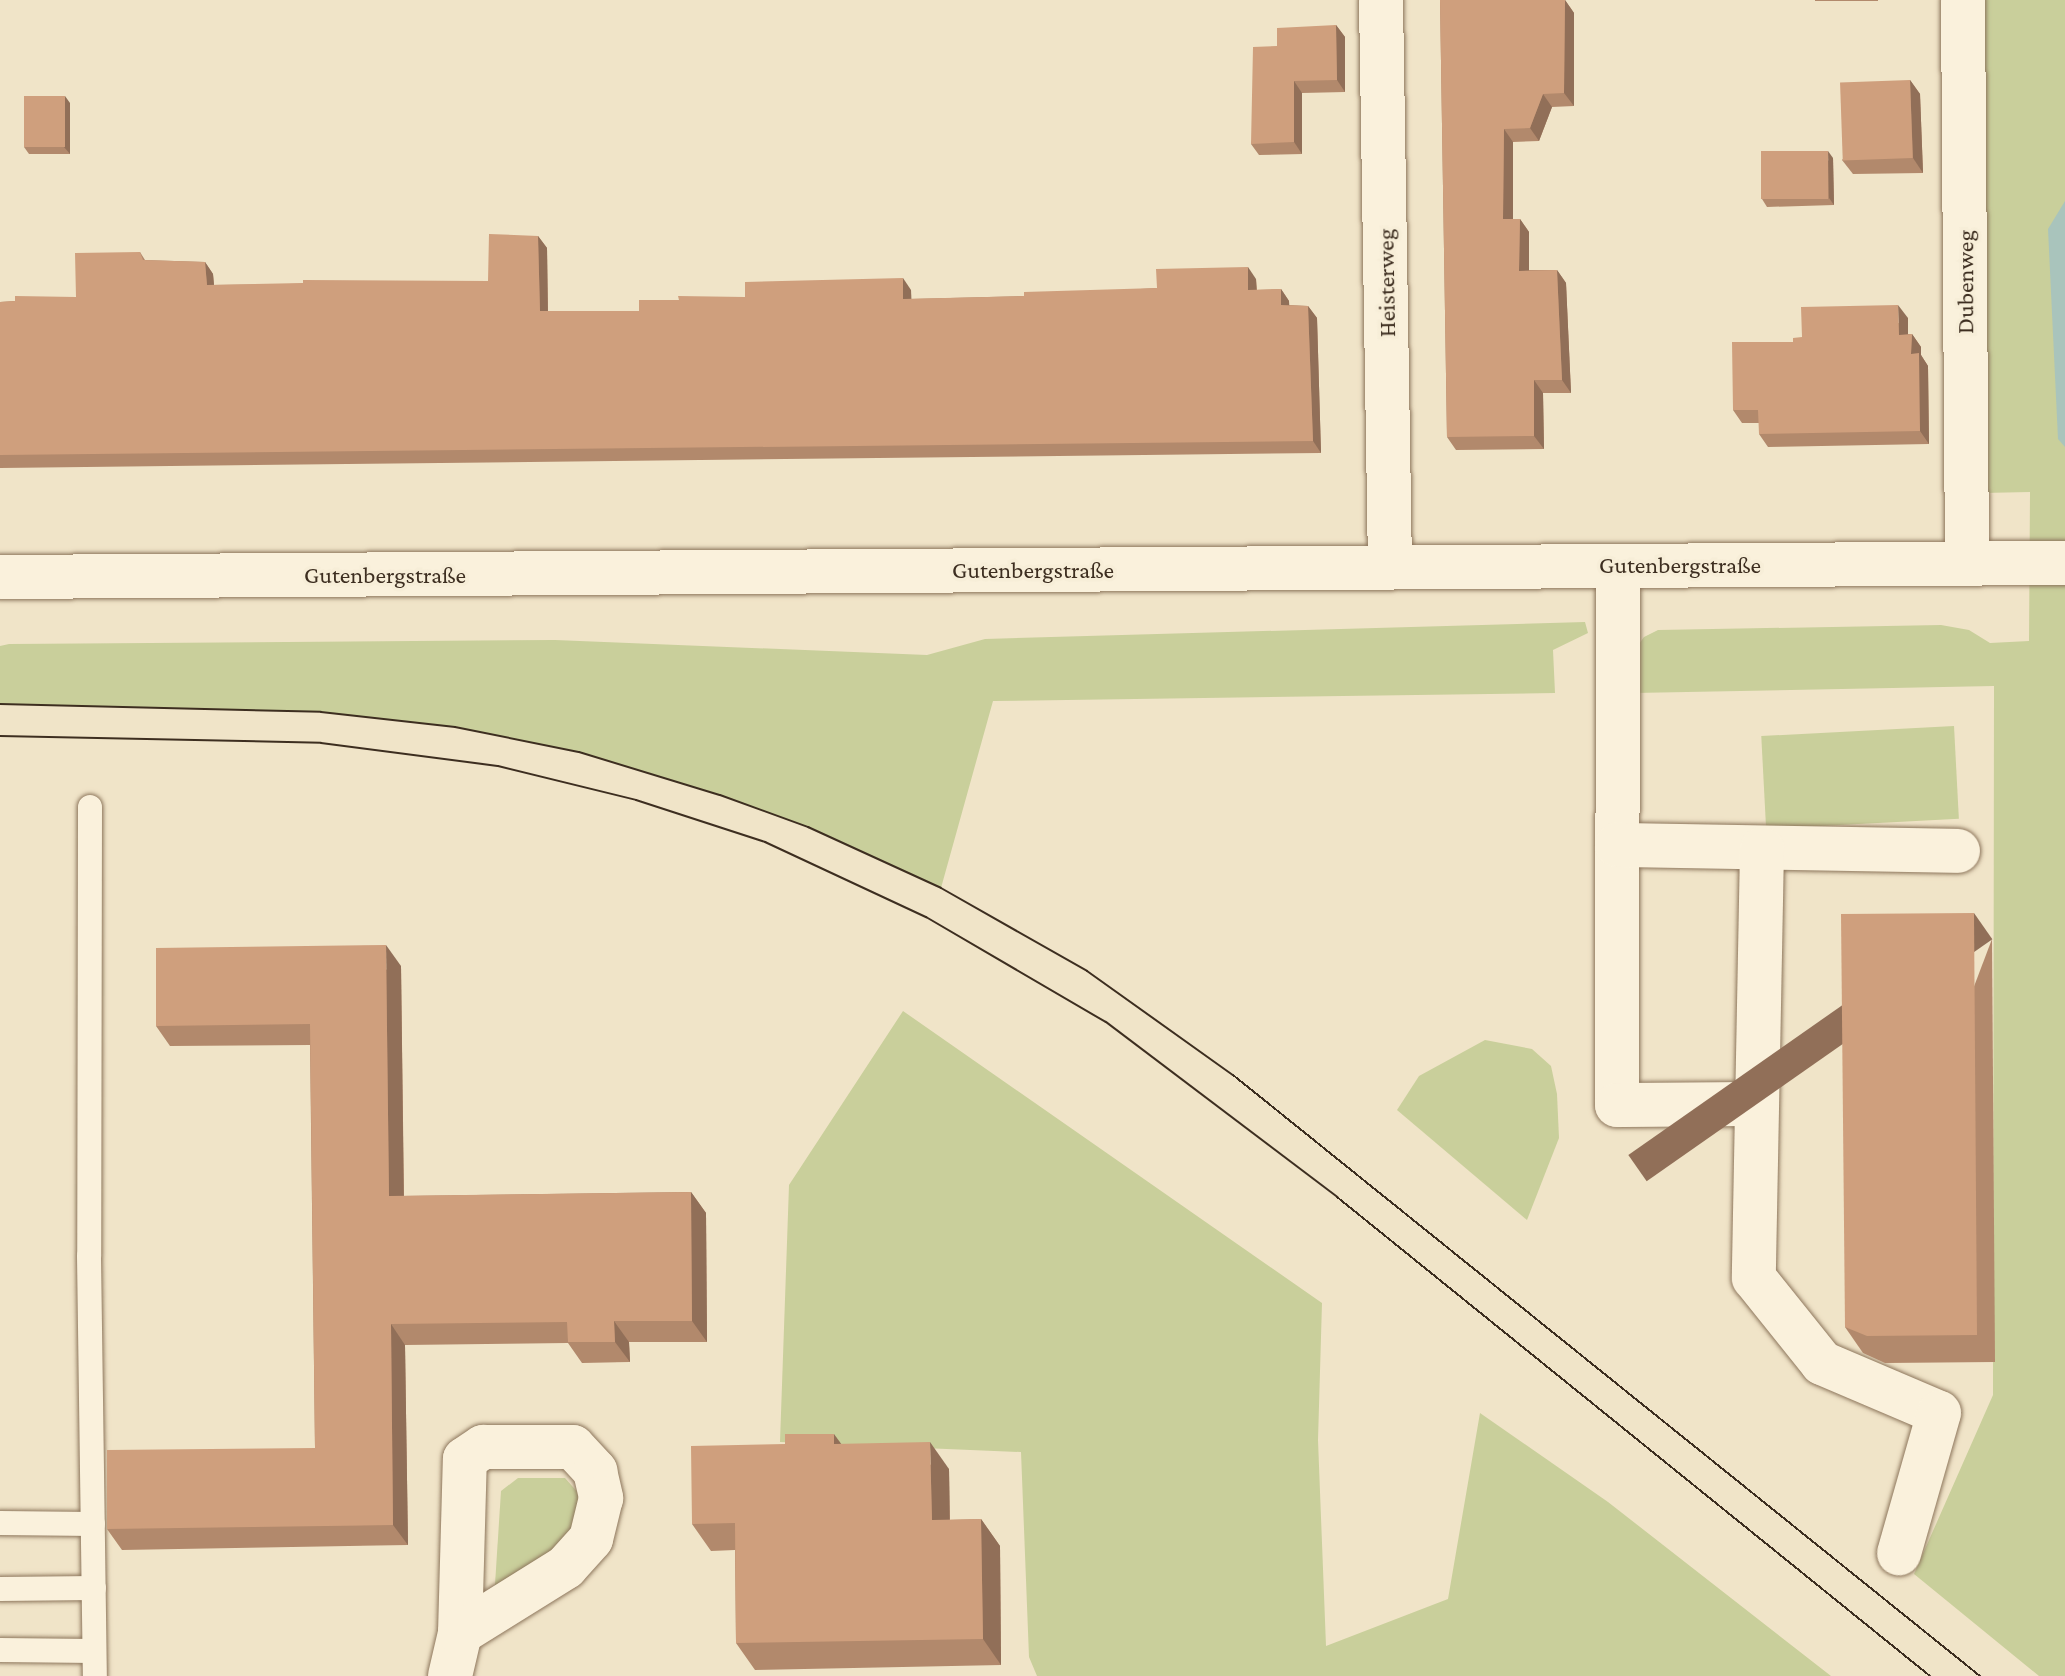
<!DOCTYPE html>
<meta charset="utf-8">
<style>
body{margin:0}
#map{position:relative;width:2065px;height:1676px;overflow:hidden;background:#f0e4c8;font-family:"Crimson Pro",serif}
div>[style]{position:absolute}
.green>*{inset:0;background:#c9cf9b;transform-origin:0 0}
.water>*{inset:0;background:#a9c4bc}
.roads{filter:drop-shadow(0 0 2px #8d765c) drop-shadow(0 0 2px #8d765c)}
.lane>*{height:24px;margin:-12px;padding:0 12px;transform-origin:12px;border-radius:12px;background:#faf1dc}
.street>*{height:44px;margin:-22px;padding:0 22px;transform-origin:22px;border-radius:22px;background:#faf1dc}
.secondary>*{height:44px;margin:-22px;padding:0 22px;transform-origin:22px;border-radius:22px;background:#faf1dc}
.tram>*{height:2px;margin:-1px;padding:0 1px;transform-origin:1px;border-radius:1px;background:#3d2e20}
.wall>*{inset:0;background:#b2896c;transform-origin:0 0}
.shaded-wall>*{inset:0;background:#916f58;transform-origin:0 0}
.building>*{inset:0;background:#cf9f7d;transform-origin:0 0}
span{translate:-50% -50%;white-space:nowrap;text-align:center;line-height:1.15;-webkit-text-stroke:7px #f7eed8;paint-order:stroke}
.street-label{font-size:24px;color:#3d2e20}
</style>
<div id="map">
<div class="green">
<i style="clip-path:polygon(1980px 0,2065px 0,2065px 1676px,2039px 1676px,1914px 1574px,1993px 1395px,1994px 686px,1634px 693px,1634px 651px,1644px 637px,1658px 630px,1941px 625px,1969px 630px,1990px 643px,2029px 641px,2030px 492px,1982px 493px)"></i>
<i style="clip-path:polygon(1585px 622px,1588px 633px,1553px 650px,1555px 693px,993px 701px,941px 888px,808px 827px,720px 795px,579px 752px,455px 727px,321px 712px,0 704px,0 646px,9px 644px,555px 640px,927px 655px,985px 639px)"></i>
<i style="left:1954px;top:726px;width:93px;height:193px;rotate:87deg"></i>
<i style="clip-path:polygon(903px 1011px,1322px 1303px,1318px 1440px,1326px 1646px,1448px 1599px,1480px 1413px,1608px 1502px,1831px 1676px,1037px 1676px,1029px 1657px,1021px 1452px,780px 1442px,789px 1185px)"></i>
<i style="clip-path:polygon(1485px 1040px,1532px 1049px,1551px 1066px,1557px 1094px,1559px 1138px,1527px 1220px,1397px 1110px,1419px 1076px)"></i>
<i style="clip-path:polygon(518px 1478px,565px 1478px,580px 1495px,573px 1531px,559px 1553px,494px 1600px,501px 1491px)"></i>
</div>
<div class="water">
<i style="clip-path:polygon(2065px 201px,2065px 447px,2058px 439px,2048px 229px)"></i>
</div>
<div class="roads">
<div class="lane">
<i style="left:90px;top:807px;width:449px;rotate:90.1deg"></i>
<i style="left:89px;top:1256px;width:420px;rotate:89.2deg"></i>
<i style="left:0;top:1523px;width:93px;rotate:0.6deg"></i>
<i style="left:0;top:1589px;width:94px;rotate:-0.6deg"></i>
<i style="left:0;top:1650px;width:94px;rotate:0.6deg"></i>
</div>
<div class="street">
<i style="left:1381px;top:0;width:567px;rotate:89.09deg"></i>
<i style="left:1963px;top:0;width:564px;rotate:89.59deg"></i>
<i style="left:1618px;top:566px;width:539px;rotate:90.11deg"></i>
<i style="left:1617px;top:1105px;width:140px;rotate:-0.4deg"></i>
<i style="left:1617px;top:845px;width:341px;rotate:1deg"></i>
<i style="left:1762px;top:849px;width:429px;rotate:91.1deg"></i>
<i style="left:1754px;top:1278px;width:109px;rotate:51.3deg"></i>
<i style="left:1822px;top:1363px;width:127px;rotate:23.1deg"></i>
<i style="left:1939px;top:1413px;width:146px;rotate:105.9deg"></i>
<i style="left:450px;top:1676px;width:44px;rotate:-76.9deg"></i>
<i style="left:460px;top:1633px;width:174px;rotate:-88.4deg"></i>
<i style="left:465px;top:1459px;width:22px;rotate:-34deg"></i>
<i style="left:483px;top:1447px;width:90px"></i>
<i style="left:573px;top:1447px;width:33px;rotate:47deg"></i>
<i style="left:595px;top:1471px;width:28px;rotate:77deg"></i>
<i style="left:601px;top:1498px;width:42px;rotate:103.7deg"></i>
<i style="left:591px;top:1539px;width:38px;rotate:132deg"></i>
<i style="left:566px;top:1567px;width:125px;rotate:148.1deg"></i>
</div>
<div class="secondary">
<i style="left:0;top:577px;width:2065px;rotate:-0.39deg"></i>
</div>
</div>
<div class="tram">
<i style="left:0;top:704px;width:321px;rotate:1.4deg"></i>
<i style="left:321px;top:712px;width:135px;rotate:6.4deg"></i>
<i style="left:455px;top:727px;width:126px;rotate:11.4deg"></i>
<i style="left:579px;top:752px;width:147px;rotate:17deg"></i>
<i style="left:720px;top:795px;width:94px;rotate:20deg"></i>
<i style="left:808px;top:827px;width:146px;rotate:24.6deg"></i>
<i style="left:941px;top:888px;width:168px;rotate:29.6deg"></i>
<i style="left:1087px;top:971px;width:179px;rotate:35.5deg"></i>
<i style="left:1233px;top:1075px;width:959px;rotate:38.82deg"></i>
<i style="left:0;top:736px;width:321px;rotate:1.2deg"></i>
<i style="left:321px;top:743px;width:178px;rotate:7.4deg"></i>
<i style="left:498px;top:766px;width:142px;rotate:13.8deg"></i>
<i style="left:636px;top:800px;width:136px;rotate:18deg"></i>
<i style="left:765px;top:842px;width:178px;rotate:25deg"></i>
<i style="left:926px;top:917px;width:208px;rotate:30.3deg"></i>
<i style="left:1106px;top:1022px;width:290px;rotate:37.1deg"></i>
<i style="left:1337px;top:1197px;width:762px;rotate:38.93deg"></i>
</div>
<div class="wall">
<i style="clip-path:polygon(1440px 0,1565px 0,1574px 13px,1574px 106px,1552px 107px,1539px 141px,1513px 142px,1513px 219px,1520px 219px,1529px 232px,1529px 270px,1557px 270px,1566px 283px,1571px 393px,1543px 393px,1544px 449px,1456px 450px,1447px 437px)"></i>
<i style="left:1815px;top:0;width:63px;height:1px"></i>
<i style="clip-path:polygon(1336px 25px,1345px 37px,1345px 92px,1302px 93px,1302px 154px,1259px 155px,1251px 144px,1277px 46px)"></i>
<i style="clip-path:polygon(1910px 80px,1920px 94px,1923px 173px,1853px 174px,1842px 160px)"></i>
<i style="clip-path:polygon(70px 103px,70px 154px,29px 154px,24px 147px)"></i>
<i style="clip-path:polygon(1833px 158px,1834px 205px,1767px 207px,1762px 199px)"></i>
<i style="clip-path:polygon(538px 236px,547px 248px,548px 311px,639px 311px,679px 300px,911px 290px,911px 299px,1024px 296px,1157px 288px,1256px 279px,1257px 290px,1281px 289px,1289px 301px,1289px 305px,1308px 306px,1317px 318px,1321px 453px,0 468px,0 302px,76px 297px,140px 252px,145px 260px,205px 262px,213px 274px,214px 285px,488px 281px)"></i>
<i style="clip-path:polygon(1908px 318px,1908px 334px,1912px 334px,1921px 347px,1921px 355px,1928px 366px,1929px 444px,1768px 447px,1759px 434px,1759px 423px,1742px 423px,1733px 410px)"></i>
<i style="clip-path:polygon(1992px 939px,1995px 1362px,1885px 1363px,1863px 1353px,1845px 1327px)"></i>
<i style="clip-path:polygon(401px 966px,404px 1196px,691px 1192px,706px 1213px,707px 1342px,629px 1342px,630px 1362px,582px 1363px,568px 1343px,405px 1345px,408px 1545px,122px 1550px,107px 1529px,315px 1448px,310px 1045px,170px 1046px,156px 1026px)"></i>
<i style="clip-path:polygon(841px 1444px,949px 1469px,950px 1520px,981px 1519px,1000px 1546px,1001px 1665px,755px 1670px,736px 1643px,735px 1550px,711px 1551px,692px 1524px)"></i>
</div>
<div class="shaded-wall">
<i style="clip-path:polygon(1565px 0,1574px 13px,1574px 106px,1564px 93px)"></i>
<i style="clip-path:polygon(1336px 25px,1345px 37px,1345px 92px,1337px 80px)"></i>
<i style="clip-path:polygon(1910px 80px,1920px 94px,1923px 173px,1913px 158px)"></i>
<i style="clip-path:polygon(1294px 81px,1302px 93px,1302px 154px,1294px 142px)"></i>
<i style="clip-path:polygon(1543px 94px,1552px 107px,1539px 141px,1530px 128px)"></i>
<i style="clip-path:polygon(65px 96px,70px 103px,70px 154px,64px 147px)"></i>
<i style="clip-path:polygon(1504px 129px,1513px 142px,1513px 232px,1503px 219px)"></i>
<i style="clip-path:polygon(1828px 151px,1833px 158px,1834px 205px,1829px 198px)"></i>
<i style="clip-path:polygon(1520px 219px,1529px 232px,1529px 284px,1519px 271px)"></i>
<i style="clip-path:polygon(538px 236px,547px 248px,548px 323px,540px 311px)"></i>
<i style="clip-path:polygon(205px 262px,213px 274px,215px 297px,207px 285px)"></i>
<i style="clip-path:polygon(1248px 267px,1256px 279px,1257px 302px,1248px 290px)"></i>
<i style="clip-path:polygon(1557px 270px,1566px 283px,1571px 393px,1562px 380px)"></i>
<i style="clip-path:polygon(903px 278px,911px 290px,912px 311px,903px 299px)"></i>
<i style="clip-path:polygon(1281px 289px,1289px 301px,1290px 317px,1281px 305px)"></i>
<i style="clip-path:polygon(1898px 305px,1908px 318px,1908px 348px,1899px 335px)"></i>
<i style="clip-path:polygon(1308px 306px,1317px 318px,1321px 453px,1313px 441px)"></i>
<i style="clip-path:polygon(1912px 334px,1921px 347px,1921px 355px,1928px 366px,1929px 444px,1920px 431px,1911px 354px)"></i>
<i style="clip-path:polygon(1534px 380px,1543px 393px,1544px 449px,1534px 436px)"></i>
<i style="left:1974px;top:913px;width:32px;height:422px;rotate:55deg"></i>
<i style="clip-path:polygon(386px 945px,401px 966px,404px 1217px,389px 1196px)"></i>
<i style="clip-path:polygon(691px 1192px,706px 1213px,707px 1342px,692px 1321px)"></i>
<i style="clip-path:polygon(614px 1321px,629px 1342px,630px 1362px,615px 1342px)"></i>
<i style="clip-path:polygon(391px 1324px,405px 1345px,408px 1545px,393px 1525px)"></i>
<i style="clip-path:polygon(834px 1434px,853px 1460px,834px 1444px)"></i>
<i style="clip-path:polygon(930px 1442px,949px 1469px,950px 1547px,932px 1520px)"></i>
<i style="clip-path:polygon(981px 1519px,1000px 1546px,1001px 1665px,983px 1639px)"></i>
</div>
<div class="building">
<i style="clip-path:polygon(1440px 0,1565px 0,1564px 93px,1543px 94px,1530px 128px,1504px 129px,1503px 219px,1520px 219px,1519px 271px,1557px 270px,1562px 380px,1534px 380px,1534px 436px,1447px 437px)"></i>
<i style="clip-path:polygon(1336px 25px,1337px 80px,1294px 81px,1294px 142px,1251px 144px,1253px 47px,1277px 46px,1277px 28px)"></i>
<i style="left:1910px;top:80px;width:78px;height:70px;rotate:88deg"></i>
<i style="left:24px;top:96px;width:41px;height:51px"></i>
<i style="left:1761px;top:151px;width:67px;height:48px"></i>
<i style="clip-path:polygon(489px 234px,538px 236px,540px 311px,639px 311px,639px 300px,679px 300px,678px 296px,745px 297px,745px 282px,903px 278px,903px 299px,1024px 296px,1024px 292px,1157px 288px,1156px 269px,1248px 267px,1248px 290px,1281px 289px,1281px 305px,1308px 306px,1313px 441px,0 455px,0 302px,15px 301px,15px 296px,76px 297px,75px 253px,140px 252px,143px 260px,205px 262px,207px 285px,303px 283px,303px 280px,488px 281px)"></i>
<i style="clip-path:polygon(1898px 305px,1899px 335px,1912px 334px,1911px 354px,1919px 353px,1920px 431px,1759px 434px,1758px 410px,1733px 410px,1732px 342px,1793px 342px,1793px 338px,1802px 337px,1801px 307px)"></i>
<i style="clip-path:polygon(1974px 913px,1977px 1335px,1867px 1336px,1845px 1327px,1841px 914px)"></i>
<i style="clip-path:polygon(386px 945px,389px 1196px,691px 1192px,692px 1321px,614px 1321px,615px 1342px,568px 1342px,567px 1322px,391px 1324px,393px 1525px,107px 1529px,107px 1450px,315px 1448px,310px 1024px,156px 1026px,156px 948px)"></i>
<i style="clip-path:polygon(785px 1434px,834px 1434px,834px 1444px,930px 1442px,932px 1520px,981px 1519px,983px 1639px,736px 1643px,735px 1523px,692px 1524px,691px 1446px,785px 1444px)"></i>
</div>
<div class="street-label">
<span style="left:1965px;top:282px;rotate:-90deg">Dubenweg</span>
<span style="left:1386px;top:283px;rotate:-91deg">Heisterweg</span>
<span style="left:1680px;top:565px">Gutenbergstraße</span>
<span style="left:1033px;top:570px">Gutenbergstraße</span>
<span style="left:385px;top:575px">Gutenbergstraße</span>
</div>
</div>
